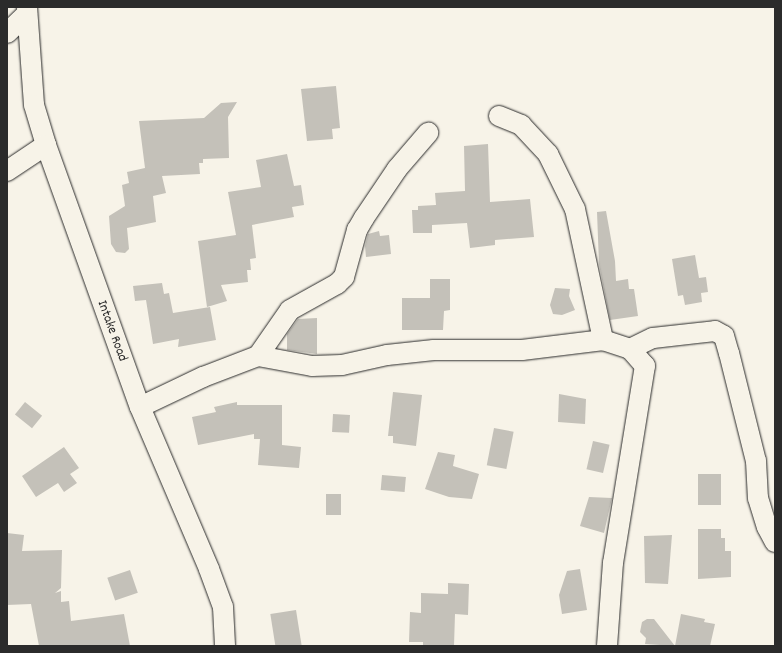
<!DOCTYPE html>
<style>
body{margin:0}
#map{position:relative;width:782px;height:653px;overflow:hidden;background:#f7f3e8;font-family:Dekko,sans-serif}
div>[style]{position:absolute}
.building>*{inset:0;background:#c4c1b9;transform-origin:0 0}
.roads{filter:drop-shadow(0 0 1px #2b2b2b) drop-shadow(0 0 1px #2b2b2b)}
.minor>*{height:20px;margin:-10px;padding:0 10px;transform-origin:10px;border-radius:10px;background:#f7f3e8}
span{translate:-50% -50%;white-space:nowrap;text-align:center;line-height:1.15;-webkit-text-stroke:4px #f7f3e8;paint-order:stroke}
.street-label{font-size:14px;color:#2b2b2b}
.frame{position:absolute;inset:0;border:8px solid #2b2b2b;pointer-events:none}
</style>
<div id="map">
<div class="building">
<i style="clip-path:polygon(336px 86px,340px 128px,332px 129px,333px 139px,307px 141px,301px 89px)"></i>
<i style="clip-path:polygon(237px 102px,228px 117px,229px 158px,203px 159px,203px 163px,199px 163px,200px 174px,162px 176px,166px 193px,153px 196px,156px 222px,127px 228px,129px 249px,125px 253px,116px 252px,111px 244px,109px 216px,125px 206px,122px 185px,129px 183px,127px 172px,145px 168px,139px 121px,204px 118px,221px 103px)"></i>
<i style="clip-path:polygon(488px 144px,490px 202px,530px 199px,534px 237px,495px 240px,495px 245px,470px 248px,467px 223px,432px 225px,432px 233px,413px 233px,412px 210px,418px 210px,418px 206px,436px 205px,435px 193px,465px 191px,464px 146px)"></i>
<i style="clip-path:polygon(287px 154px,294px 186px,301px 185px,304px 205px,292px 207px,294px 217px,252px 225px,256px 258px,250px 259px,251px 270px,247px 270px,248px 282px,221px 285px,227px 301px,207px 307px,198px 241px,236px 235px,228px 192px,261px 187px,256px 160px)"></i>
<i style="clip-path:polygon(606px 211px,615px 261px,616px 281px,628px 279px,629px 289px,634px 289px,638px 316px,610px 320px,599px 264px,597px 212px)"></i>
<i style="clip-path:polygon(379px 231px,380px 236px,389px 235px,391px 254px,366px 257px,365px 246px,368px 234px)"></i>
<i style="clip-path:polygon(695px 255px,699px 278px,706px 277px,708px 292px,701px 293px,702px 302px,685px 305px,683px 295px,678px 296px,672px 259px)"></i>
<i style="clip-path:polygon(430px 279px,450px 279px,450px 310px,444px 311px,443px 330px,402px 330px,402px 298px,430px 298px)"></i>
<i style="clip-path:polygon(162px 283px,164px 294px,169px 293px,173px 313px,210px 307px,216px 340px,178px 347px,179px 339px,153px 344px,146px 300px,135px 301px,133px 286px)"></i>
<i style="clip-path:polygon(555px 288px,570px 289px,569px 296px,575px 310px,562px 315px,553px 314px,550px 305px)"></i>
<i style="clip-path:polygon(317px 318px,317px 354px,287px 350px,287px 334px,298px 319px)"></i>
<i style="clip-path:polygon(393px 392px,422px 395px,416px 446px,393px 443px,393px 436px,388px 436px)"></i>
<i style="clip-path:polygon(559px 394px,586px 399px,585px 424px,558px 422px)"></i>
<i style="left:25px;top:402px;width:22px;height:16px;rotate:39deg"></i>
<i style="clip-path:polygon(237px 402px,237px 405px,282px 405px,282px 445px,301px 447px,299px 468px,258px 465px,260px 439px,254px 439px,254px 434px,198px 445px,192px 417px,216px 412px,214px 407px)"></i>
<i style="left:333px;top:414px;width:17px;height:18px;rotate:3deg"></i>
<i style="left:494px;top:428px;width:20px;height:38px;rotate:11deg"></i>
<i style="left:593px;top:441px;width:17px;height:29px;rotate:13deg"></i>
<i style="clip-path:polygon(64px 447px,79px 468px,70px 474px,77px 483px,64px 492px,58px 483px,36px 497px,22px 476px)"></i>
<i style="clip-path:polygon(438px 452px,455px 455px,453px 466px,479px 474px,472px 499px,449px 497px,425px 489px)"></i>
<i style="left:698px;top:474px;width:23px;height:31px"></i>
<i style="left:382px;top:475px;width:24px;height:15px;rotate:5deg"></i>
<i style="left:326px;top:494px;width:15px;height:21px"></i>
<i style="clip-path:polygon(589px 497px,612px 498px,604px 533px,580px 526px)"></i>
<i style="clip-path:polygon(698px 529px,721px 529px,721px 538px,725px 538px,725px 551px,731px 551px,731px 577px,698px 579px)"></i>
<i style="clip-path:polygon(7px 533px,24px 535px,22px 551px,62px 550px,61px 588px,55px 593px,61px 591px,61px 602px,69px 601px,71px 621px,124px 614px,130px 646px,39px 646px,31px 604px,7px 605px)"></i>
<i style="clip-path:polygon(672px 535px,668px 584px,645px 583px,644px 536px)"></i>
<i style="clip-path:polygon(580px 569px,587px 610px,562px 614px,559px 595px,567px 571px)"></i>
<i style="left:130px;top:570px;width:24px;height:24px;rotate:71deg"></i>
<i style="clip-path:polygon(448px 583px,469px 584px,468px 615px,455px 614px,454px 646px,423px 646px,423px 642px,409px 642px,410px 612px,421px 613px,421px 593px,448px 594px)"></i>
<i style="left:296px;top:610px;width:36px;height:26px;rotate:81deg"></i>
<i style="clip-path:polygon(681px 614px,705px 619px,704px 622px,715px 624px,710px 646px,675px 646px)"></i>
<i style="clip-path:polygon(647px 619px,654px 619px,675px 646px,645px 644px,646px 638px,640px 632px,642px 622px)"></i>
</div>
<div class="roads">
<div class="minor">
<i style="left:27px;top:7px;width:98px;rotate:85.9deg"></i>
<i style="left:34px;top:105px;width:42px;rotate:73.3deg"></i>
<i style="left:46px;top:145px;width:278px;rotate:70.3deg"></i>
<i style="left:140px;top:407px;width:176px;rotate:66.9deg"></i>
<i style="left:209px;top:569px;width:40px;rotate:69.8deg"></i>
<i style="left:223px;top:607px;width:39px;rotate:87deg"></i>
<i style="left:7px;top:33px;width:28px;rotate:-44deg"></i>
<i style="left:499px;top:116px;width:24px;rotate:22deg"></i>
<i style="left:521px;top:125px;width:40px;rotate:47deg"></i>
<i style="left:548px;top:154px;width:61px;rotate:63.9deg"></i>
<i style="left:575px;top:209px;width:134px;rotate:77.9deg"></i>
<i style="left:7px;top:171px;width:47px;rotate:-33.7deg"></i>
<i style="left:258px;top:356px;width:55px;rotate:10.5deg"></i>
<i style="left:312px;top:366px;width:30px;rotate:-2deg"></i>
<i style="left:342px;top:365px;width:46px;rotate:-12.5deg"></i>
<i style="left:387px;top:355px;width:47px;rotate:-6.1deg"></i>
<i style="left:434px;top:350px;width:88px"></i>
<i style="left:522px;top:350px;width:82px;rotate:-7deg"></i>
<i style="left:603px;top:340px;width:28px;rotate:18deg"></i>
<i style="left:630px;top:349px;width:25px;rotate:-26deg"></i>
<i style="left:653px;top:338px;width:62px;rotate:-6.4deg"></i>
<i style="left:715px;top:331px;width:10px;rotate:29deg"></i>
<i style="left:724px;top:336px;width:18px;rotate:74deg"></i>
<i style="left:729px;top:353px;width:111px;rotate:76deg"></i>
<i style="left:756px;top:461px;width:37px;rotate:87deg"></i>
<i style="left:758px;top:498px;width:30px;rotate:73deg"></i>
<i style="left:767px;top:527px;width:17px;rotate:62deg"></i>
<i style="left:140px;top:407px;width:70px;rotate:-25.5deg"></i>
<i style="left:203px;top:377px;width:59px;rotate:-20.9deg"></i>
<i style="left:258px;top:356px;width:56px;rotate:-55.2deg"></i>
<i style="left:290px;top:310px;width:54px;rotate:-29deg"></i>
<i style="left:337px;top:284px;width:10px;rotate:-45deg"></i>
<i style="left:344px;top:277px;width:49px;rotate:-74.5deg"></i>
<i style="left:357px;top:230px;width:14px;rotate:-60deg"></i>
<i style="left:364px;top:218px;width:59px;rotate:-56deg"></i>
<i style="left:397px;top:169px;width:48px;rotate:-49.3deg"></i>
<i style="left:607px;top:646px;width:83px;rotate:-85.9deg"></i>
<i style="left:613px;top:563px;width:200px;rotate:-80.8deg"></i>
<i style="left:645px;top:366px;width:23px;rotate:-131deg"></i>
</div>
</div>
<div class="street-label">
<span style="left:112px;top:331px;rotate:70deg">Intake Road</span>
</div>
<div class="frame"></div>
</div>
